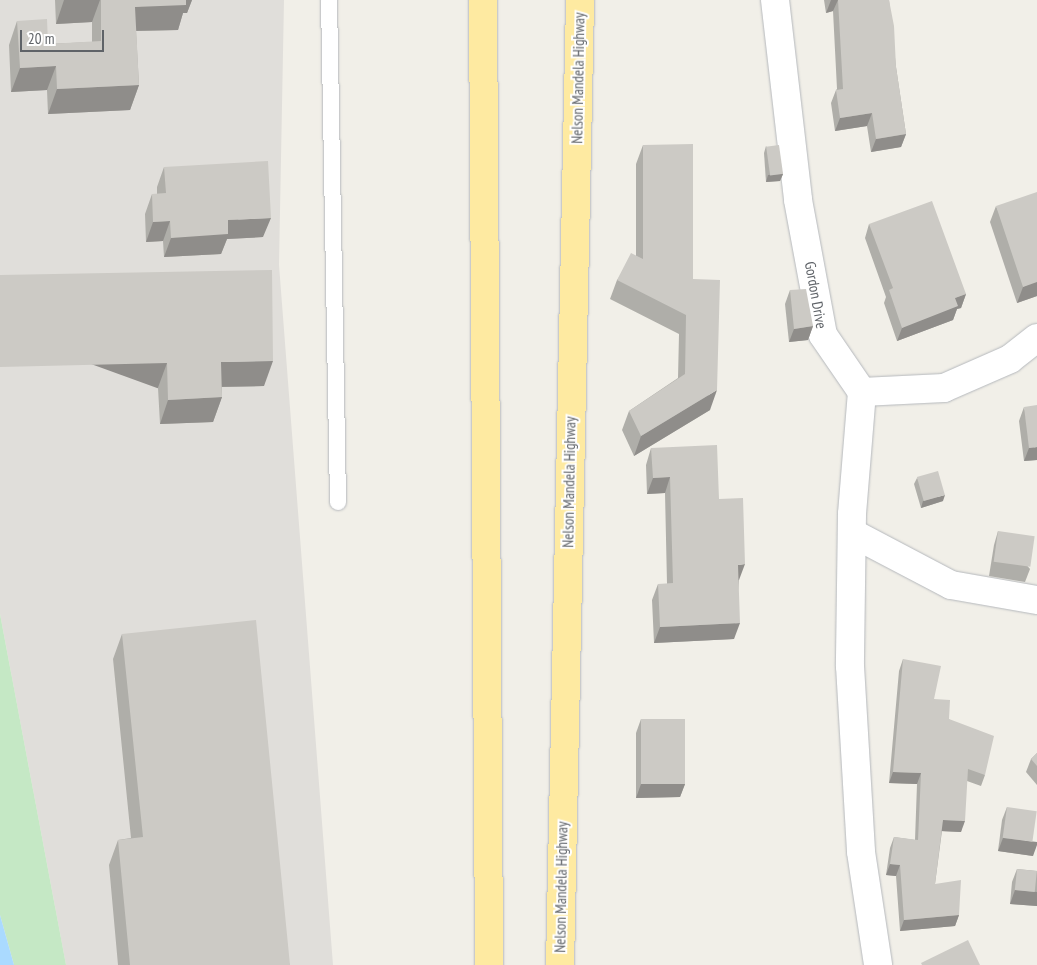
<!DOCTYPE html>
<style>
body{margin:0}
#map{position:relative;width:1037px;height:965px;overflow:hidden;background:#f1efe8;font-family:"PT Sans Narrow",sans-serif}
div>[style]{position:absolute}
.industrial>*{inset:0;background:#e0deda}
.green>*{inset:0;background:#c5e8c5}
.water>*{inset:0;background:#aadaff}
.roads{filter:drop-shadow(0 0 1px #b5b8bc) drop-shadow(0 0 1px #b5b8bc)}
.service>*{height:16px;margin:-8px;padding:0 8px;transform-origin:8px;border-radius:8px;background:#fff}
.minor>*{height:28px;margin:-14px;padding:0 14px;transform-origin:14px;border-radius:14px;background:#fff}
.trunk>*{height:28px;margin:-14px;padding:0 14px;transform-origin:14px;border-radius:14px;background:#feeaa1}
.wall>*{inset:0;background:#afaea9}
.shaded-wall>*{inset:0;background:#8f8d8a;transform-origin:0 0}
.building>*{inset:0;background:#cccac5;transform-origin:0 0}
span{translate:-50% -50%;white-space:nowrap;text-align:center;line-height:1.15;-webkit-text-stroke:4px #fff;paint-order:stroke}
.street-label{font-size:15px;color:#5f6368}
.scale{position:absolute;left:20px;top:30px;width:84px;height:22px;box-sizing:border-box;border:2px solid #5f6368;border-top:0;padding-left:6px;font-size:15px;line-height:18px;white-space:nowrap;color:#5f6368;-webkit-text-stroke:4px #fff;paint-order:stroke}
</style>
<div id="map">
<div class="industrial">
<i style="clip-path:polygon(0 0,284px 0,279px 265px,333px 965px,66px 965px,0 614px)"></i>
</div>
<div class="green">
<i style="clip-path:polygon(0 614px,66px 965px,14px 965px,0 915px)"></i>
</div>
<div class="water">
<i style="clip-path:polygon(0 915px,14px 965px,0 965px)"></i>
</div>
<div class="roads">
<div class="service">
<i style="left:329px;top:0;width:502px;rotate:88.97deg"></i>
</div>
<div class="minor">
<i style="left:775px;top:0;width:201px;rotate:83.4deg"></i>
<i style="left:798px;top:200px;width:137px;rotate:79.5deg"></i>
<i style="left:823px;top:335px;width:69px;rotate:55.6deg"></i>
<i style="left:862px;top:392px;width:82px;rotate:-2.8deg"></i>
<i style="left:944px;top:388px;width:72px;rotate:-23.7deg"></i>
<i style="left:1010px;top:359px;width:34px;rotate:-38deg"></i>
<i style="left:862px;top:392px;width:122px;rotate:94.7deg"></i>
<i style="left:852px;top:514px;width:152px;rotate:90.8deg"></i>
<i style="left:850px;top:666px;width:186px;rotate:86.6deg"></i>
<i style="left:861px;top:852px;width:114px;rotate:81.4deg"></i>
<i style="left:852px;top:533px;width:112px;rotate:27.7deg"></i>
<i style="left:951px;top:585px;width:87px;rotate:9.9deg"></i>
</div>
<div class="trunk">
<i style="left:483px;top:0;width:965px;rotate:89.64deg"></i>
<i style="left:560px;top:965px;width:965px;rotate:-88.81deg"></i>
</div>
</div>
<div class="wall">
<i style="clip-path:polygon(55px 0,192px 0,187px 13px,183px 13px,178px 30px,136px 31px,139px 85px,130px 110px,48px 114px,47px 90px,11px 92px,9px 45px,17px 21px,48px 44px,92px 42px,92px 22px,56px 24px)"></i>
<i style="clip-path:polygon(824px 0,889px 0,896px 67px,906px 134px,901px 147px,871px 152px,867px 126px,835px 131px,831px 103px,836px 90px,837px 89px,833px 11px,826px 13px)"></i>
<i style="clip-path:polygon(643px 145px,693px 279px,710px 410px,634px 456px,622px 430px,629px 411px,678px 378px,679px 334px,610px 299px,617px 280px,636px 256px,636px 164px)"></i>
<i style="clip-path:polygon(766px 146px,783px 174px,780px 181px,766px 182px,764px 153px)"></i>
<i style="clip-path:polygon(164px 167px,263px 237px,227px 239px,221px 254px,164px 257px,163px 241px,146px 242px,145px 214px,152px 194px,157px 194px,157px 187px)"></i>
<i style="clip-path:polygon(996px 206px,1037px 296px,1017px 303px,990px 222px)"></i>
<i style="clip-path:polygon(869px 224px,966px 294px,961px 308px,957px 309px,953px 320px,897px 341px,884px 303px,886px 297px,865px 238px)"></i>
<i style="clip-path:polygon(0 275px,264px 386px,222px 387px,222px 397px,213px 422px,160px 424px,158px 388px)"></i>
<i style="clip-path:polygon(790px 290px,813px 326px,808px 340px,789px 342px,785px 304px)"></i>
<i style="clip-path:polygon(1024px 407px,1037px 460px,1024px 461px,1019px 421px)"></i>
<i style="clip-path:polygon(651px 448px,719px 499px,739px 580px,734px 639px,654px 643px,652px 600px,658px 584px,667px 584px,665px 493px,647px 494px,646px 465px)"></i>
<i style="clip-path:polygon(917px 478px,943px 501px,921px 508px,914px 484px)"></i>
<i style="clip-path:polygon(998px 531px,1030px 569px,1025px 582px,989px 576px,994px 545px)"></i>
<i style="clip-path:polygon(122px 634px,290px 965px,118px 965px,109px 865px,118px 840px,131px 838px,113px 659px)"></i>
<i style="clip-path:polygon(903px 659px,934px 699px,949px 719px,985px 775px,981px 786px,967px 781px,961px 832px,942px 831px,935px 884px,959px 915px,955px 926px,900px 931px,896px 876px,886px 875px,890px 848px,894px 837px,915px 840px,917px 784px,889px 783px,899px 671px)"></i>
<i style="clip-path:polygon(641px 719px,685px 784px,680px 797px,636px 798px,636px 733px)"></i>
<i style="clip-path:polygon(1037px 753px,1037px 785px,1026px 772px,1031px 759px)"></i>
<i style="clip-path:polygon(1007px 807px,1033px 856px,998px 851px,1002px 820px)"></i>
<i style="clip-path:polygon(1017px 869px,1037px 871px,1037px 906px,1010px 904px,1012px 882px)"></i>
</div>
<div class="shaded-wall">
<i style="clip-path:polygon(64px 0,100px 0,92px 22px,56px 24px)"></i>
<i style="clip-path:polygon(182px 0,192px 0,187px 13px,183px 13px,178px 30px,127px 31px,135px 7px)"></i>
<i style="clip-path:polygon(831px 0,838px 0,833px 11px,826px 13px)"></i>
<i style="clip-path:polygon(56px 66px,47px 90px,11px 92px,20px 68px)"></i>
<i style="clip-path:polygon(139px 85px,130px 110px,48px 114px,57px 89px)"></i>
<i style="clip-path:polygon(872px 113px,867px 126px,835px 131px,840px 118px)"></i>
<i style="clip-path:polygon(906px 134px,901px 147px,871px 152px,876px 139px)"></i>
<i style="clip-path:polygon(783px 174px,780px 181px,766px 182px,768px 175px)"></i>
<i style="clip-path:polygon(271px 218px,263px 237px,227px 239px,221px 254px,164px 257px,171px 238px,228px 220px)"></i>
<i style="clip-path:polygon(170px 221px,163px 241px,146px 242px,153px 222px)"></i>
<i style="clip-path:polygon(1037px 280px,1037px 296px,1017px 303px,1023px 287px)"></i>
<i style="clip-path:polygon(966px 294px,961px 308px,957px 309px,953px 320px,897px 341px,902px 328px,955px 298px)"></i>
<i style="clip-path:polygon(813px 326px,808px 340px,789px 342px,794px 329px)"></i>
<i style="clip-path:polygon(273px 361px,264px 386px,212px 387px,221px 362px)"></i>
<i style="left:167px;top:363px;width:27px;height:167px;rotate:110deg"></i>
<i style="clip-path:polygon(717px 390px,710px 410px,634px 456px,641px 436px)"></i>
<i style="clip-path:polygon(222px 397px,213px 422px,160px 424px,168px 400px)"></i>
<i style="clip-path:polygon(1037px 447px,1037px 460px,1024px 461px,1029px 448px)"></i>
<i style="clip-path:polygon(670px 477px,665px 493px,647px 494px,653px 478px)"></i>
<i style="clip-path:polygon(945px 495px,943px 501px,921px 508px,923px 501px)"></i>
<i style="clip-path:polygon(745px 564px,739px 580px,732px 581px,738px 565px)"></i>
<i style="clip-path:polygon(740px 623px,734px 639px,654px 643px,660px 627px)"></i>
<i style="clip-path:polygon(893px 772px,921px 773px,917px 784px,889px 783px)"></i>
<i style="clip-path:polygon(641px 784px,685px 784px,680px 797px,636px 798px)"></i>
<i style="clip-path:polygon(943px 820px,965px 821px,961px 832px,939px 831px)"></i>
<i style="clip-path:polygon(1003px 838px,1037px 842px,1037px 845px,1033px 856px,998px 851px)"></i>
<i style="clip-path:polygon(890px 864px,900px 865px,896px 876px,886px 875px)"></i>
<i style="clip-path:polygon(1015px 890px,1037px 892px,1037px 906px,1010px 904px)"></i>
<i style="clip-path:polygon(959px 915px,955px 926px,900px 931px,904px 920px)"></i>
</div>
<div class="building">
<i style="clip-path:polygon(101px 0,186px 0,186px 5px,135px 7px,139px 85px,57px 89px,56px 66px,20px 68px,17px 21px,47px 19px,48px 44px,101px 41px)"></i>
<i style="clip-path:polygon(838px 0,889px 0,894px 26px,896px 67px,906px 134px,876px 139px,872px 113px,840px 118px,836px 90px,843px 89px)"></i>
<i style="clip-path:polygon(693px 144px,693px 279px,720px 280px,717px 390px,641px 436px,629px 411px,685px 374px,686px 315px,617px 280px,631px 253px,643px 259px,643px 145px)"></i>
<i style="left:779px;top:145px;width:29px;height:13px;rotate:82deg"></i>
<i style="clip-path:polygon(268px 161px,271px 218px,228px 220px,228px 234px,171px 238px,170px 221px,153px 222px,152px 194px,166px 193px,164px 167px)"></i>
<i style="clip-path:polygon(1037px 192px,1037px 282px,1023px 287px,996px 206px)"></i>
<i style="clip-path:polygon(932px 201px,966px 294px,955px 298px,958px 306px,902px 328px,889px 290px,893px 288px,869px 224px)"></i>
<i style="clip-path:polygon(272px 270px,273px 361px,221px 362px,222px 397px,168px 400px,167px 363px,0 367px,0 275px)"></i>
<i style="clip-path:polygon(806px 289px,813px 326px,794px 329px,790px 290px)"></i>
<i style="clip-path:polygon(1037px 405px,1037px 447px,1029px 448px,1024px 407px)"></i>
<i style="clip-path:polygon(717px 445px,719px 499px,743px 498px,745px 564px,738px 565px,740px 623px,660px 627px,658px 584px,673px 583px,670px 477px,653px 478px,651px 448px)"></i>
<i style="left:938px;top:471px;width:25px;height:22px;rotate:74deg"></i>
<i style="left:998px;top:531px;width:37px;height:31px;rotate:8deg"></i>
<i style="clip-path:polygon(256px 620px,290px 965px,130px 965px,118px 840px,143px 837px,122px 634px)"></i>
<i style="clip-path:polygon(903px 659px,941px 666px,934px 699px,950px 700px,949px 719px,994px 736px,985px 775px,968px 769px,965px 821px,943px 820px,935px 884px,961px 880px,959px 915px,904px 920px,900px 865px,890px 864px,894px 837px,918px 840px,921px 773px,893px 772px)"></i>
<i style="left:641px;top:719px;width:44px;height:65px"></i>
<i style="clip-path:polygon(1037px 753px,1037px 766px,1031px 759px)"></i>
<i style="left:1007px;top:807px;width:30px;height:31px;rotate:8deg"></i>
<i style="left:1017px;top:869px;width:20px;height:21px;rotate:6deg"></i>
<i style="clip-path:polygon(968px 940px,980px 965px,922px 965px,921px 963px)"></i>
</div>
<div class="street-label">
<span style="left:578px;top:78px;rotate:-89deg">Nelson Mandela Highway</span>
<span style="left:816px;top:295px;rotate:80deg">Gordon Drive</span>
<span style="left:569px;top:482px;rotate:-89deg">Nelson Mandela Highway</span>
<span style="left:561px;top:887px;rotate:-89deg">Nelson Mandela Highway</span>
</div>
<div class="scale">20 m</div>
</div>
